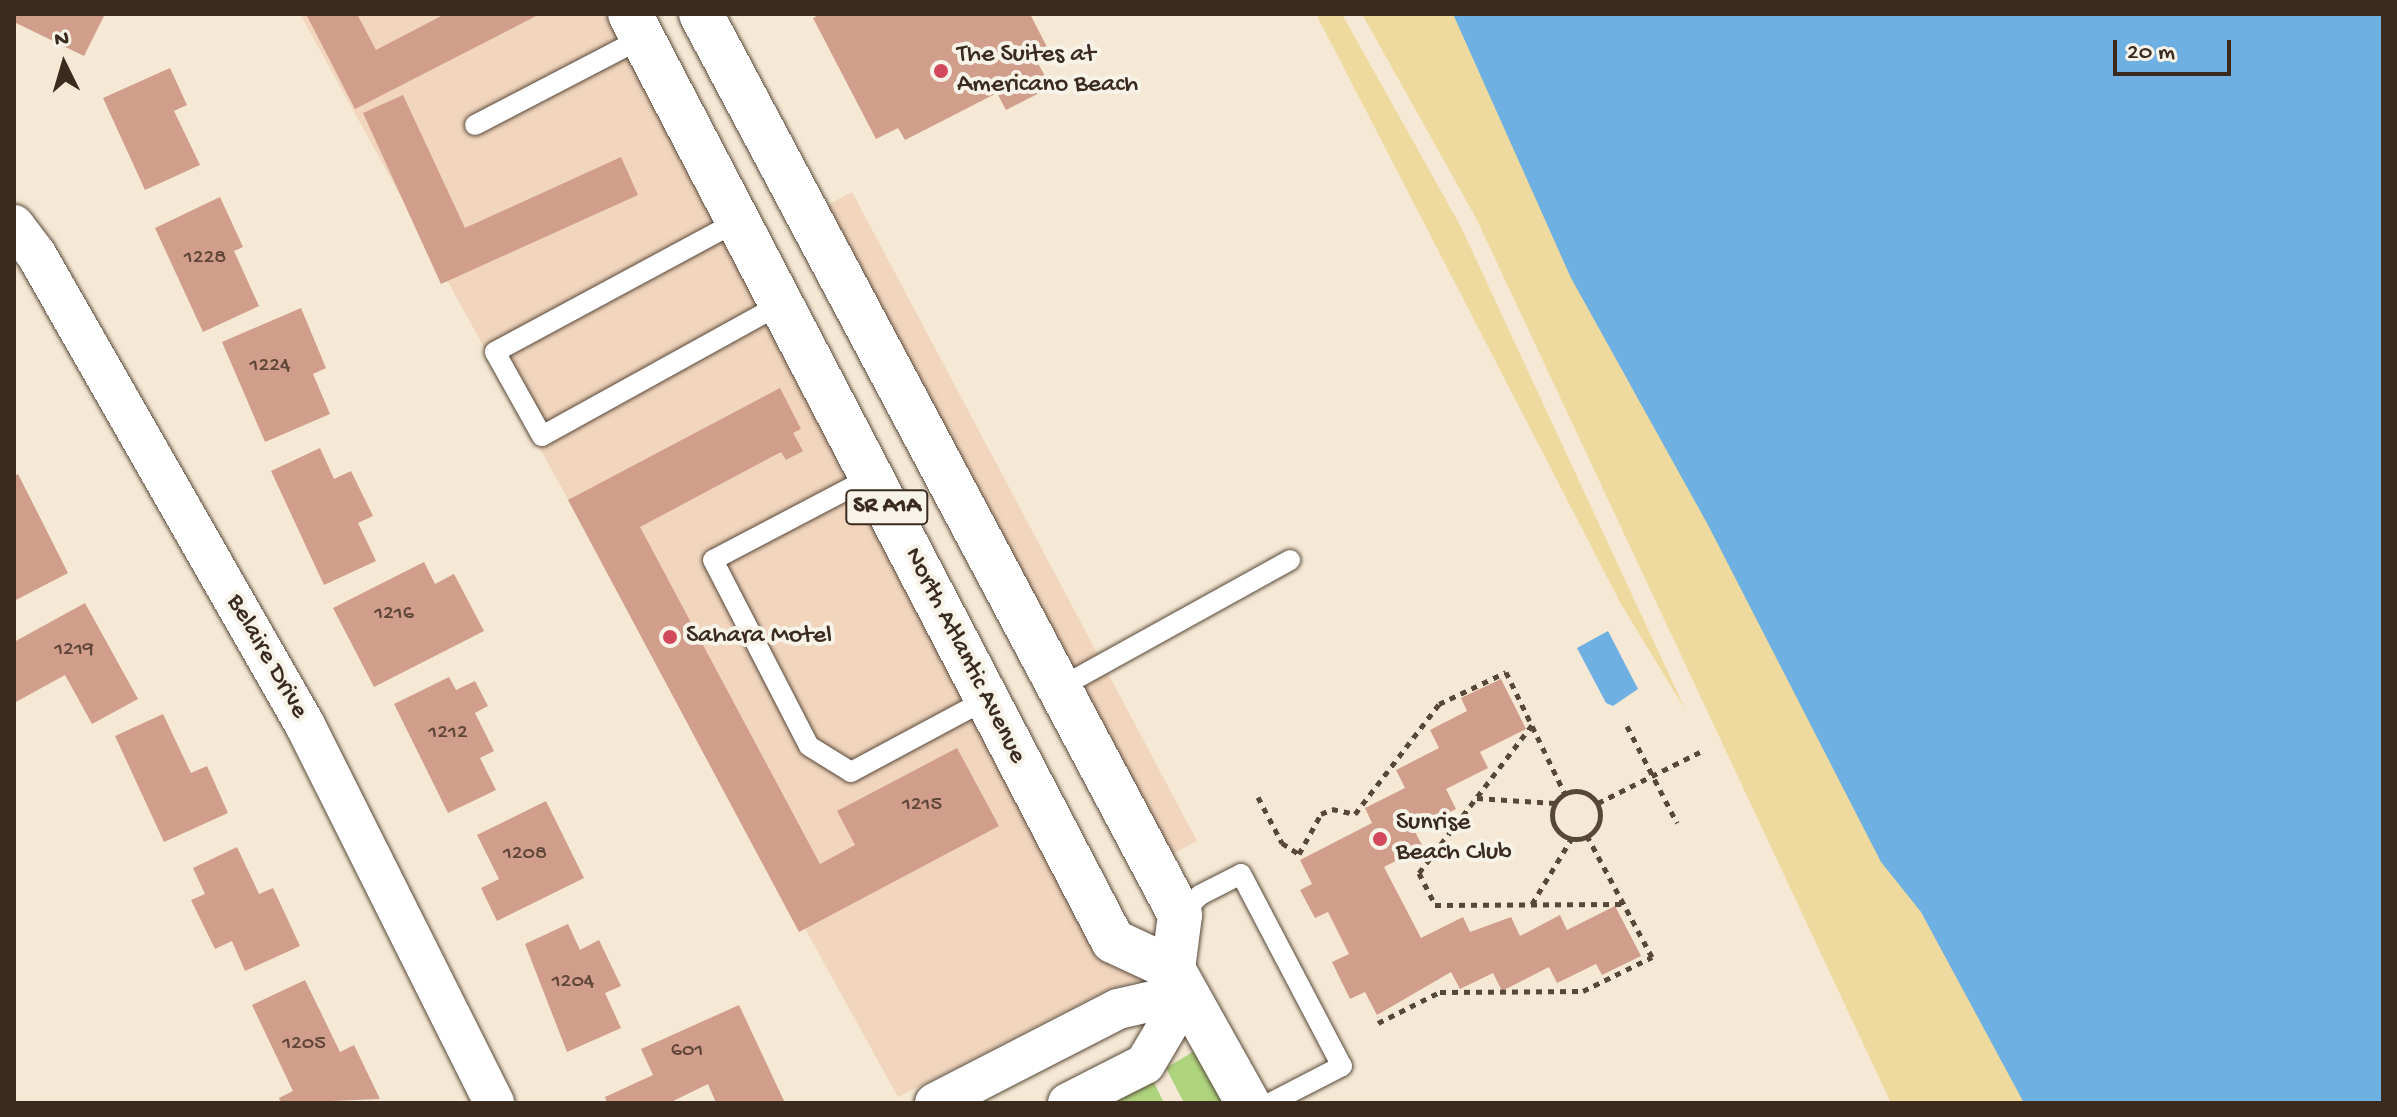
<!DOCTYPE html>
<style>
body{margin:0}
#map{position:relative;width:2397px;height:1117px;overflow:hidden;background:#f5e9d5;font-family:"Gochi Hand",sans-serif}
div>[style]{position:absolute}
.built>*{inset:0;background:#f1d5bd;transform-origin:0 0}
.green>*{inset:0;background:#aed47d}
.sand>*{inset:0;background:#eeda9e}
.water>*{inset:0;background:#6fb0e3}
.building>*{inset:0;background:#d09e8b}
.path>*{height:5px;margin-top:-2.5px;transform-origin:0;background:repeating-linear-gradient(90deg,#574739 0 6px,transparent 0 12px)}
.path>.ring{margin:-2.5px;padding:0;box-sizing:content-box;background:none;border:5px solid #574739;border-radius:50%}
.roads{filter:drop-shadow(0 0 2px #574739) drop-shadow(0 0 2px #574739)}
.lane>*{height:20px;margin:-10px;padding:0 10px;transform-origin:10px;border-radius:10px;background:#fff}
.street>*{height:40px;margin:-20px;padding:0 20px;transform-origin:20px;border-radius:20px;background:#fff}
.primary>*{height:44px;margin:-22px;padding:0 22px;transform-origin:22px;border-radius:22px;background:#fff}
.dots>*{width:22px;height:22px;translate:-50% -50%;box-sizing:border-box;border:4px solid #f7f3e8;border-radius:50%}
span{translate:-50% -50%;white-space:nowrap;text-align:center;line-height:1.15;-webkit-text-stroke:8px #f7f3e8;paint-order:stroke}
.number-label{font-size:22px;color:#604739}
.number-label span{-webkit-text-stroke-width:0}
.shield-label span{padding:2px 6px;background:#f7f3e8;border:2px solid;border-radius:6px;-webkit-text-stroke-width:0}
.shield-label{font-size:24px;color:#3b2a1e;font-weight:700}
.poi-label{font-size:26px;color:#3b2a1e}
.left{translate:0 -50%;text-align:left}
.street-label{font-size:26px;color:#3b2a1e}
.frame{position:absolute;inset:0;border:16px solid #3b2a1e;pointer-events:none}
.north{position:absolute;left:24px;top:24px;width:80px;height:80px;-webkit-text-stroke:6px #f7f3e8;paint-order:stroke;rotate:355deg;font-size:22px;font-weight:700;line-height:32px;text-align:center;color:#3b2a1e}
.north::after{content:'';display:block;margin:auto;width:28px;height:36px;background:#3b2a1e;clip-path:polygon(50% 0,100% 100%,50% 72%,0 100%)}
.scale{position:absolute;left:2113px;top:40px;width:118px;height:36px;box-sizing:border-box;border:4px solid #3b2a1e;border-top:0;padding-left:10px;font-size:24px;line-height:28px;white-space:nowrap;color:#3b2a1e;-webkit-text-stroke:6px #f7f3e8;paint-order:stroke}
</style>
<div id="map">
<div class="built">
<i style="clip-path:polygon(300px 14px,642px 14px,1157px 975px,1109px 989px,898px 1097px)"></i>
<i style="left:852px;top:192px;width:735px;height:60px;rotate:62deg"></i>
</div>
<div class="green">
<i style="clip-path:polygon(1196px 1050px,1225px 1103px,1184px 1103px,1166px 1068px)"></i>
<i style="clip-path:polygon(1145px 1064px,1164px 1103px,1068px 1103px)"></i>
</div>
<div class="sand">
<i style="clip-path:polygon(1316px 14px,1342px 14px,1461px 227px,1686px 711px,1621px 604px)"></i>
<i style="clip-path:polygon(1362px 14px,1768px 14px,2382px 1103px,1891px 1103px,1476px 218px)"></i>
</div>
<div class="water">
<i style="clip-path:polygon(1453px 14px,2383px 14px,2383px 1103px,2024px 1103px,1921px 912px,1881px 862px,1708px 525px,1571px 278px)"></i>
<i style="clip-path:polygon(1608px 631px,1638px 689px,1613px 706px,1606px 703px,1577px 648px)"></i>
</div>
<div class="building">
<i style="clip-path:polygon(14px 14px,105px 14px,84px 56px,14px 22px)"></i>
<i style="clip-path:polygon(306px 14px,357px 14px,376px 50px,445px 14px,540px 14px,355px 109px)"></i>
<i style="clip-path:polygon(821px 14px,1030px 14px,1048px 49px,1034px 56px,1051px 87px,1006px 110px,997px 93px,905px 140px,898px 128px,876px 139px,813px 18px)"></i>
<i style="clip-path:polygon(170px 68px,187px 105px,174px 111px,200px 165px,145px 190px,103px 98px)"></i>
<i style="clip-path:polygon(403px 95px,465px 228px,621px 157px,638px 195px,441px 284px,363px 113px)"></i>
<i style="clip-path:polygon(220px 197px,243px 247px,234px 251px,259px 306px,203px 332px,155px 228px)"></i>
<i style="clip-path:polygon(301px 308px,326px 368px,313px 374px,330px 414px,265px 442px,222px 342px)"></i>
<i style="clip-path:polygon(780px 388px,801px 429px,793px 433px,803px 451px,786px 460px,781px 452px,640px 527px,820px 864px,855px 845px,837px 811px,957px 748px,999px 826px,799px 932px,568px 500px)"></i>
<i style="clip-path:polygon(320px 448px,334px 479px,351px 471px,373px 516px,358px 523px,376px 561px,324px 585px,271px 471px)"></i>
<i style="clip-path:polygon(18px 474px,68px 573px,14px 601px,14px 476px)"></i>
<i style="clip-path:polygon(424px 562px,435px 584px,454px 574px,484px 631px,374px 687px,333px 608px)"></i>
<i style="clip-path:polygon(85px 603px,138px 699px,92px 724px,65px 675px,14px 703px,14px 642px)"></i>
<i style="clip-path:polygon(449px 677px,456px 690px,475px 681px,488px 706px,475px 713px,494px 751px,480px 758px,496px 790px,448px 813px,394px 704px)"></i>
<i style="clip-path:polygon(1501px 679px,1526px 729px,1480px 752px,1488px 768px,1446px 789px,1456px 809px,1414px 830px,1423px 847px,1384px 867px,1421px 938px,1463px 917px,1470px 932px,1511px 917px,1520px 936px,1560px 915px,1567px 930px,1615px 906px,1641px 956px,1602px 975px,1596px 964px,1557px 983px,1549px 967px,1502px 991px,1493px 973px,1460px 989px,1451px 972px,1377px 1015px,1365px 992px,1350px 999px,1332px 962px,1349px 954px,1328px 912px,1315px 918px,1300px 890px,1312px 884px,1300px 860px,1372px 823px,1365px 808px,1405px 788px,1396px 770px,1439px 748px,1430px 730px,1467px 711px,1461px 698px)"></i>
<i style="clip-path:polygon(163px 714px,191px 773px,207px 766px,228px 813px,164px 842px,115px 736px)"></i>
<i style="clip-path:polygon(546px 801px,584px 878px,497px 921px,481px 888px,499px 879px,477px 835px)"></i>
<i style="clip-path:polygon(237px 847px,259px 894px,273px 888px,300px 946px,245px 971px,232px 941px,215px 949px,191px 900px,205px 894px,193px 868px)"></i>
<i style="clip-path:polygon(568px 924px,580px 950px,599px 940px,621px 986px,605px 993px,621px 1028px,567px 1052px,525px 944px)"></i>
<i style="clip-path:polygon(305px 980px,340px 1052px,354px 1045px,380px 1099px,281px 1103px,279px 1098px,293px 1091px,252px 1005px)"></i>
<i style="clip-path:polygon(739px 1005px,785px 1103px,716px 1103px,708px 1084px,669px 1103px,607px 1103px,605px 1097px,653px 1075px,641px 1049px)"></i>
</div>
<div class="path">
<i style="left:1532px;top:725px;width:186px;rotate:127.4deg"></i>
<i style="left:1419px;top:873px;width:36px;rotate:63deg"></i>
<i style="left:1435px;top:905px;width:189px;rotate:-0.3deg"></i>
<i style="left:1627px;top:726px;width:109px;rotate:62.7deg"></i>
<i class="ring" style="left:1552px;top:791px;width:43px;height:43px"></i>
<i style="left:1258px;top:797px;width:52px;rotate:62.4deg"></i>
<i style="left:1282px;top:843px;width:20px;rotate:33deg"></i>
<i style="left:1299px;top:854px;width:46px;rotate:-61.2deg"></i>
<i style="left:1321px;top:814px;width:12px;rotate:-24deg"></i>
<i style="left:1332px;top:809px;width:24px;rotate:12deg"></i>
<i style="left:1355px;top:814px;width:138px;rotate:-52.6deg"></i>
<i style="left:1439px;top:704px;width:74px;rotate:-25.5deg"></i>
<i style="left:1506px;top:672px;width:136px;rotate:64.2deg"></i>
<i style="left:1477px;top:798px;width:78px;rotate:3.7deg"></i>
<i style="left:1598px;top:803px;width:114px;rotate:-26.6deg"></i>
<i style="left:1532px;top:904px;width:77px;rotate:-58.8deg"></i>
<i style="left:1378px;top:1023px;width:69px;rotate:-26.6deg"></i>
<i style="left:1440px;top:992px;width:143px;rotate:-0.4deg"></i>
<i style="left:1583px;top:991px;width:77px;rotate:-26.2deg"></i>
<i style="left:1652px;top:957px;width:137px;rotate:-118.2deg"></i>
</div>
<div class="roads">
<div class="lane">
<i style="left:475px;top:125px;width:188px;rotate:-27.5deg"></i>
<i style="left:738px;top:221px;width:276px;rotate:151.7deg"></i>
<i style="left:495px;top:352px;width:96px;rotate:60.8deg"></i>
<i style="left:542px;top:436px;width:273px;rotate:-28.9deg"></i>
<i style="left:871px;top:477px;width:178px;rotate:152.3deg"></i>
<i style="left:713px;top:560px;width:209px;rotate:62.7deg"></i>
<i style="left:809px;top:746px;width:49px;rotate:31.8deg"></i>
<i style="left:851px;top:772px;width:154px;rotate:-28.2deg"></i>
<i style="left:1061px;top:687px;width:262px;rotate:-29deg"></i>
<i style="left:1180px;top:915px;width:28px;rotate:-45deg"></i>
<i style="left:1200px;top:895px;width:46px;rotate:-27.1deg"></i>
<i style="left:1241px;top:874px;width:217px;rotate:62.3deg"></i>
<i style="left:1342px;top:1066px;width:81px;rotate:152.8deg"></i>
</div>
<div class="street">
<i style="left:14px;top:225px;width:36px;rotate:53deg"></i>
<i style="left:36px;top:254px;width:542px;rotate:60.27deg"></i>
<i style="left:305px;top:725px;width:423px;rotate:63.4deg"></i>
<i style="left:935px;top:1103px;width:206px;rotate:-27.2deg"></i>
<i style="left:1118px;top:1009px;width:71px;rotate:-13.1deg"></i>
<i style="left:1068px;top:1103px;width:86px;rotate:-26.9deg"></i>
<i style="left:1145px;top:1064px;width:82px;rotate:-59.4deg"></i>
</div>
<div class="primary">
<i style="left:630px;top:14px;width:1045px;rotate:62.48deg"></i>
<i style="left:1113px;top:941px;width:66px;rotate:25deg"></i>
<i style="left:1173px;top:969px;width:154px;rotate:60.8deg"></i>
<i style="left:701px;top:14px;width:1020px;rotate:62deg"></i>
<i style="left:1180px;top:915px;width:54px;rotate:97.4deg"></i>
</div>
</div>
<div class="dots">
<i style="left:941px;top:71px;background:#d1495b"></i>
<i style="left:670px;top:637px;background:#d1495b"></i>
<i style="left:1380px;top:839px;background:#d1495b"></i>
</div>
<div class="number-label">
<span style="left:205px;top:259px">1228</span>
<span style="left:270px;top:367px">1224</span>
<span style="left:394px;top:615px">1216</span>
<span style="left:74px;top:651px">1219</span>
<span style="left:448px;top:734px">1212</span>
<span style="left:922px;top:806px">1215</span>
<span style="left:525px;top:855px">1208</span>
<span style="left:573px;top:983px">1204</span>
<span style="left:304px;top:1045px">1205</span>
<span style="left:687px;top:1052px">601</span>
</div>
<div class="shield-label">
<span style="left:887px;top:507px">SR A1A</span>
</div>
<div class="poi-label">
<span class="left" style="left:957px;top:71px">The Suites at<br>Americano Beach</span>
<span class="left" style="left:686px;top:637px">Sahara Motel</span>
<span class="left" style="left:1396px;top:839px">Sunrise<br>Beach Club</span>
</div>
<div class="street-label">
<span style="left:964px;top:656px;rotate:63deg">North Atlantic Avenue</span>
<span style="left:266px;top:657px;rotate:60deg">Belaire Drive</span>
</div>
<div class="frame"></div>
<div class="north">N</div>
<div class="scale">20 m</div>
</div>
